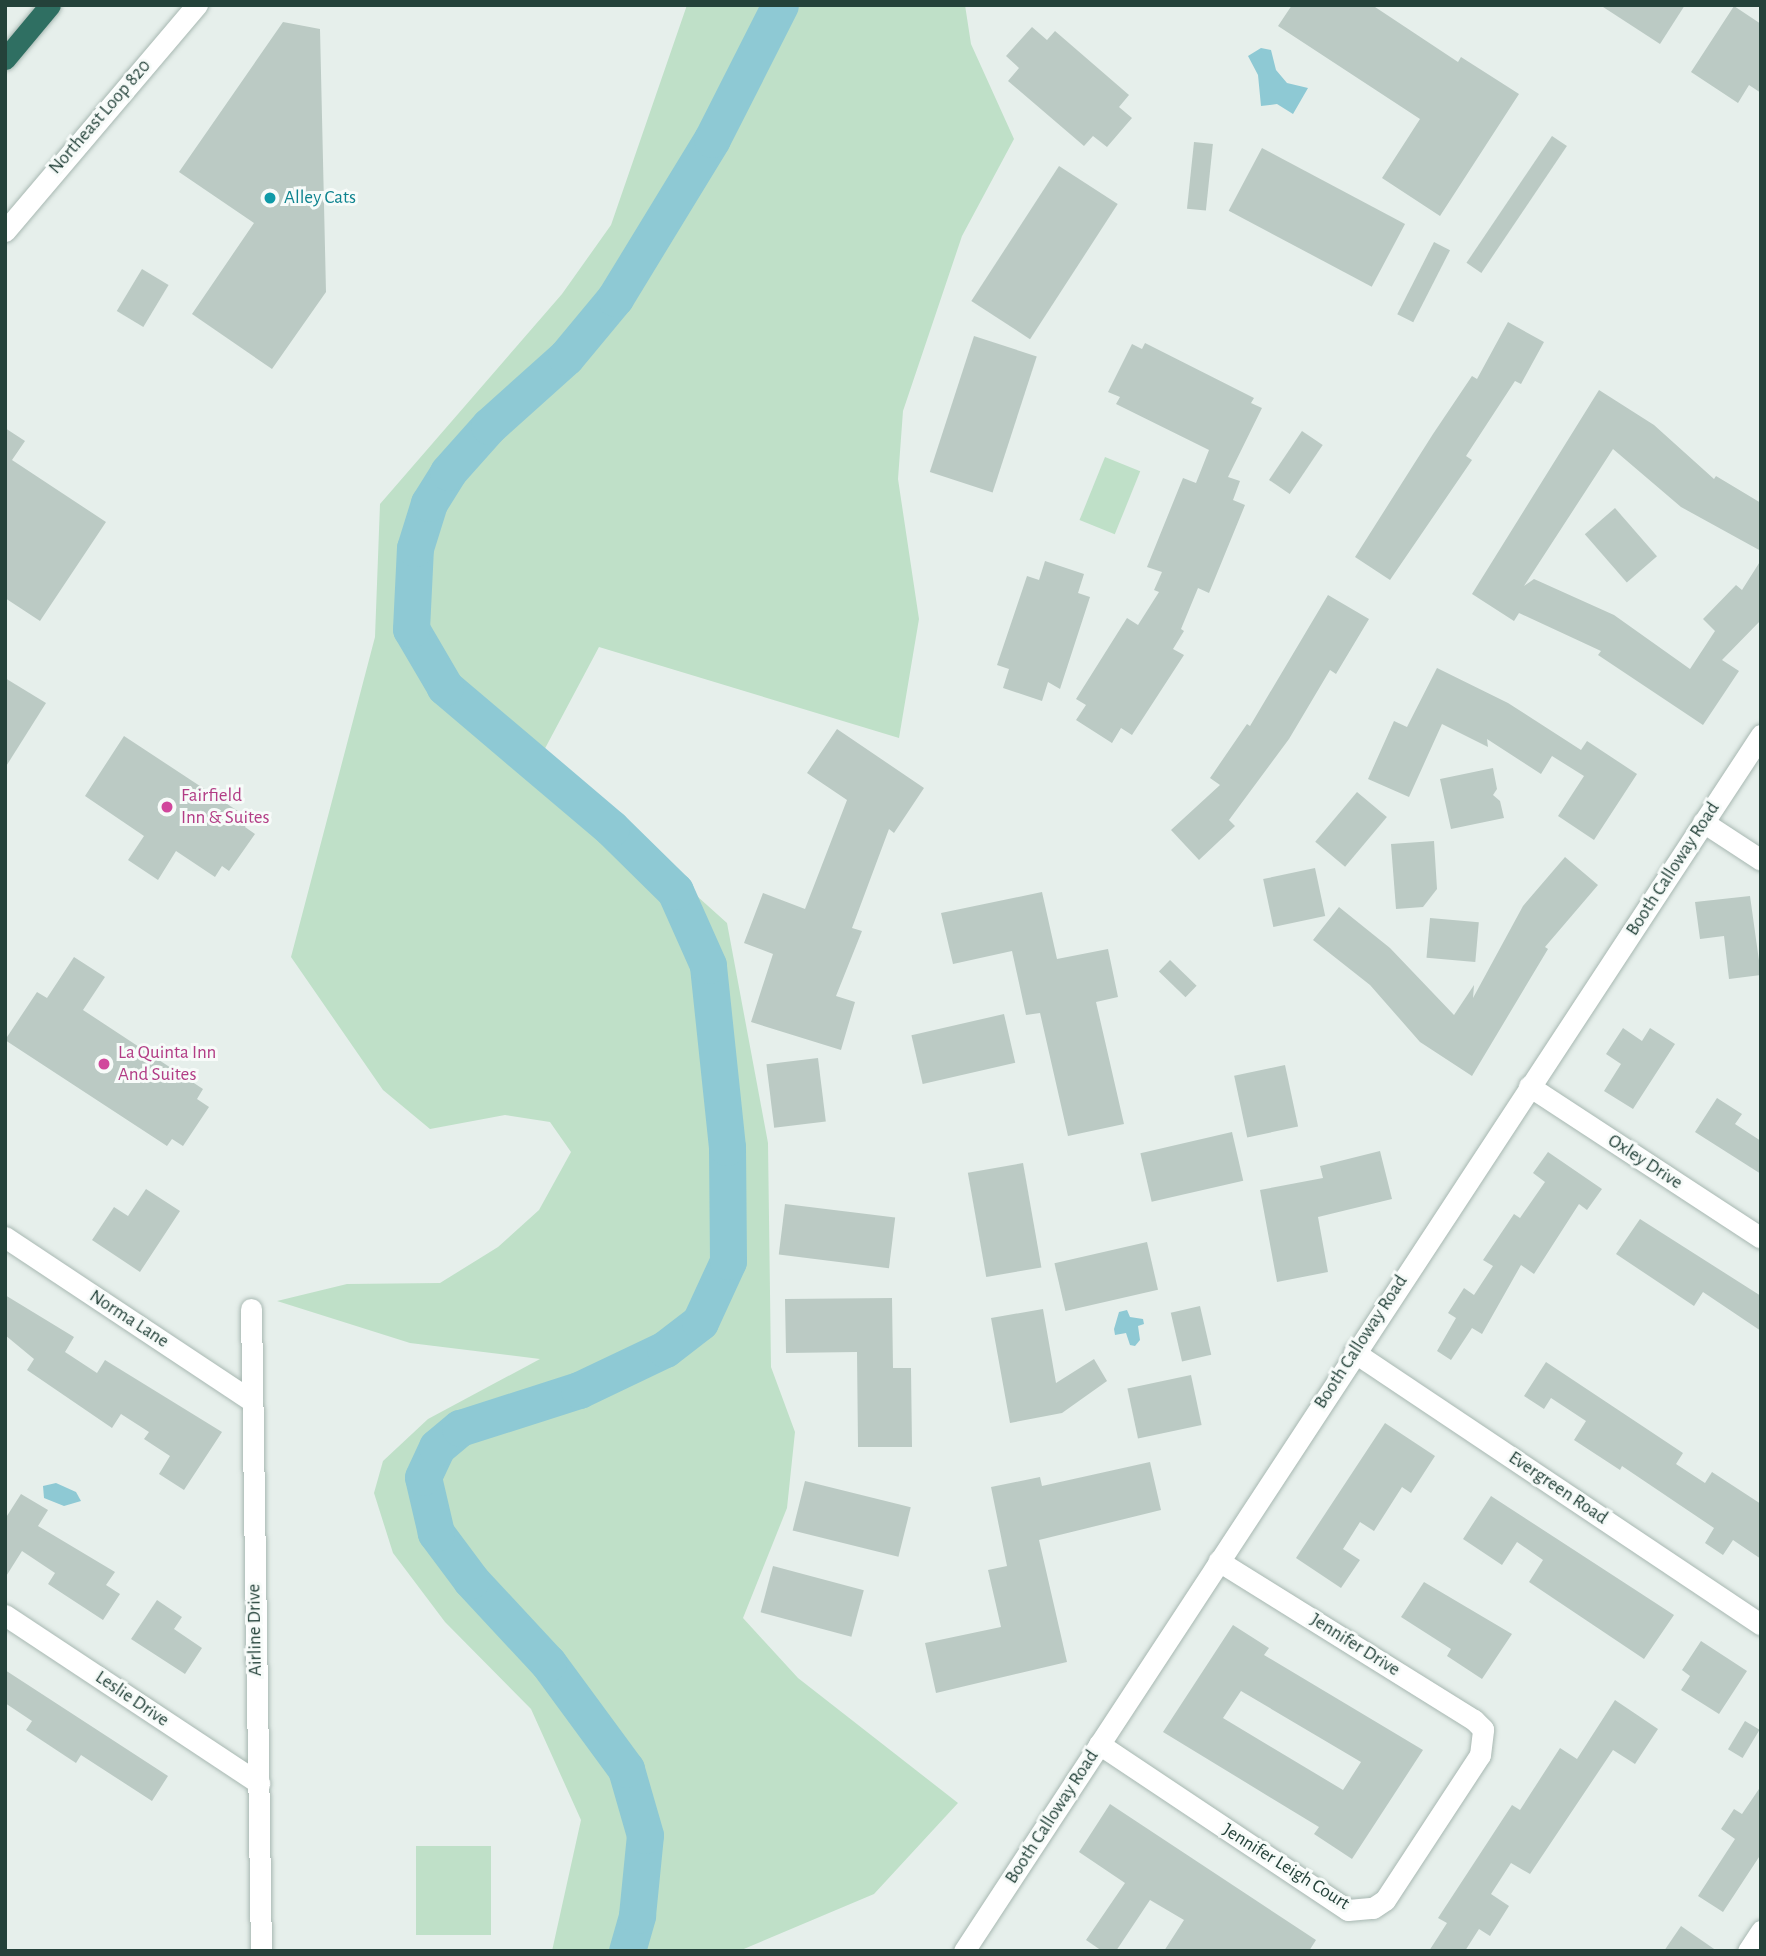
<!DOCTYPE html>
<style>
body{margin:0}
#map{position:relative;width:1766px;height:1956px;overflow:hidden;background:#e6efeb;font-family:"Alegreya Sans",sans-serif}
div>[style]{position:absolute}
.green>*{inset:0;background:#bfe0c8;transform-origin:0 0}
.water>*{inset:0;background:#8ec9d4}
.river>*{height:37px;margin:-18.5px;padding:0 18.5px;transform-origin:18.5px;border-radius:18.5px;background:#8ec9d4}
.building>*{inset:0;background:#bbcac4;transform-origin:0 0}
.roads{filter:drop-shadow(0 0 2px #a8b8b2) drop-shadow(0 0 2px #a8b8b2)}
.street>*{height:21px;margin:-10.5px;padding:0 10.5px;transform-origin:10.5px;border-radius:10.5px;background:#fff}
.secondary>*{height:21px;margin:-10.5px;padding:0 10.5px;transform-origin:10.5px;border-radius:10.5px;background:#fff}
.highway>*{height:21px;margin:-10.5px;padding:0 10.5px;transform-origin:10.5px;border-radius:10.5px;background:#2f6f62}
.dots>*{width:19px;height:19px;translate:-50% -50%;box-sizing:border-box;border:4px solid #f7fbf9;border-radius:50%}
span{translate:-50% -50%;white-space:nowrap;text-align:center;line-height:1.15;-webkit-text-stroke:6px #f7fbf9;paint-order:stroke}
.street-label{font-size:19px;color:#24423a}
.culture-label{font-size:19px;color:#0d838f}
.left{translate:0 -50%;text-align:left}
.hotel-label{font-size:19px;color:#b23c85}
.frame{position:absolute;inset:0;border:7px solid #24423a;pointer-events:none}
</style>
<div id="map">
<div class="green">
<i style="clip-path:polygon(687px 5px,965px 5px,971px 44px,1014px 139px,962px 236px,903px 411px,898px 479px,919px 619px,899px 738px,599px 647px,541px 756px,727px 923px,768px 1143px,771px 1367px,795px 1432px,787px 1508px,743px 1618px,798px 1678px,958px 1803px,874px 1894px,739px 1951px,552px 1951px,581px 1820px,531px 1709px,445px 1622px,393px 1553px,374px 1493px,383px 1461px,428px 1419px,540px 1359px,410px 1343px,277px 1301px,347px 1284px,440px 1283px,498px 1247px,539px 1210px,571px 1152px,550px 1122px,505px 1115px,430px 1129px,383px 1090px,291px 957px,375px 637px,380px 504px,562px 294px,611px 225px)"></i>
<i style="left:1105px;top:457px;width:38px;height:68px;rotate:22deg"></i>
<i style="left:416px;top:1846px;width:75px;height:89px"></i>
</div>
<div class="water">
<i style="clip-path:polygon(1261px 48px,1271px 50px,1276px 70px,1287px 83px,1308px 88px,1293px 114px,1277px 104px,1261px 106px,1258px 75px,1248px 56px)"></i>
<i style="clip-path:polygon(1127px 1310px,1130px 1317px,1143px 1319px,1144px 1324px,1138px 1326px,1140px 1340px,1135px 1346px,1130px 1345px,1126px 1333px,1115px 1335px,1114px 1329px,1119px 1312px)"></i>
<i style="clip-path:polygon(56px 1483px,76px 1492px,81px 1501px,64px 1506px,44px 1498px,43px 1486px)"></i>
</div>
<div class="river">
<i style="left:627px;top:1951px;width:37px;rotate:-74deg"></i>
<i style="left:637px;top:1915px;width:80px;rotate:-84.3deg"></i>
<i style="left:645px;top:1835px;width:69px;rotate:-106.1deg"></i>
<i style="left:626px;top:1769px;width:132px;rotate:-126.3deg"></i>
<i style="left:548px;top:1663px;width:113px;rotate:-132.9deg"></i>
<i style="left:471px;top:1580px;width:59px;rotate:-126.7deg"></i>
<i style="left:436px;top:1533px;width:57px;rotate:-103.1deg"></i>
<i style="left:423px;top:1477px;width:33px;rotate:-65deg"></i>
<i style="left:437px;top:1447px;width:30px;rotate:-40deg"></i>
<i style="left:460px;top:1428px;width:125px;rotate:-17.7deg"></i>
<i style="left:579px;top:1390px;width:95px;rotate:-25.5deg"></i>
<i style="left:665px;top:1349px;width:44px;rotate:-37.6deg"></i>
<i style="left:700px;top:1322px;width:67px;rotate:-65.3deg"></i>
<i style="left:728px;top:1261px;width:114px;rotate:-90.5deg"></i>
<i style="left:727px;top:1147px;width:183px;rotate:-96deg"></i>
<i style="left:708px;top:965px;width:81px;rotate:-114deg"></i>
<i style="left:675px;top:891px;width:90px;rotate:-135.5deg"></i>
<i style="left:611px;top:828px;width:218px;rotate:-139.7deg"></i>
<i style="left:445px;top:687px;width:67px;rotate:-120.4deg"></i>
<i style="left:411px;top:629px;width:81px;rotate:-87.2deg"></i>
<i style="left:415px;top:548px;width:47px;rotate:-72.7deg"></i>
<i style="left:429px;top:503px;width:36px;rotate:-58deg"></i>
<i style="left:448px;top:472px;width:62px;rotate:-48.3deg"></i>
<i style="left:489px;top:426px;width:103px;rotate:-41.9deg"></i>
<i style="left:566px;top:357px;width:77px;rotate:-50.3deg"></i>
<i style="left:615px;top:298px;width:186px;rotate:-58.6deg"></i>
<i style="left:712px;top:139px;width:150px;rotate:-63.1deg"></i>
</div>
<div class="building">
<i style="clip-path:polygon(1292px 5px,1372px 5px,1458px 62px,1461px 57px,1519px 94px,1440px 216px,1382px 178px,1420px 119px,1278px 26px)"></i>
<i style="clip-path:polygon(1600px 5px,1685px 5px,1660px 44px)"></i>
<i style="clip-path:polygon(1734px 6px,1761px 24px,1761px 93px,1749px 85px,1738px 103px,1691px 72px)"></i>
<i style="clip-path:polygon(283px 22px,320px 29px,326px 292px,272px 369px,192px 314px,254px 223px,179px 172px)"></i>
<i style="clip-path:polygon(1032px 27px,1047px 40px,1055px 31px,1129px 95px,1119px 107px,1132px 118px,1107px 147px,1093px 136px,1084px 146px,1008px 81px,1019px 68px,1006px 56px)"></i>
<i style="left:1552px;top:136px;width:18px;height:153px;rotate:34deg"></i>
<i style="left:1194px;top:142px;width:19px;height:67px;rotate:6deg"></i>
<i style="left:1262px;top:148px;width:162px;height:71px;rotate:28deg"></i>
<i style="left:1059px;top:166px;width:70px;height:161px;rotate:33deg"></i>
<i style="left:1434px;top:242px;width:18px;height:81px;rotate:27deg"></i>
<i style="left:142px;top:269px;width:31px;height:49px;rotate:31deg"></i>
<i style="clip-path:polygon(1508px 322px,1544px 342px,1521px 384px,1515px 381px,1466px 456px,1472px 460px,1390px 580px,1355px 557px,1433px 434px,1472px 376px,1477px 379px)"></i>
<i style="left:974px;top:336px;width:66px;height:143px;rotate:18deg"></i>
<i style="clip-path:polygon(1145px 343px,1254px 398px,1251px 403px,1262px 408px,1228px 477px,1240px 481px,1233px 500px,1245px 505px,1209px 593px,1198px 588px,1181px 629px,1184px 631px,1173px 649px,1184px 655px,1132px 735px,1121px 728px,1112px 743px,1076px 720px,1086px 705px,1076px 699px,1127px 618px,1138px 625px,1159px 592px,1154px 590px,1162px 572px,1147px 567px,1183px 478px,1196px 483px,1209px 450px,1116px 404px,1120px 397px,1108px 392px,1132px 344px,1142px 349px)"></i>
<i style="clip-path:polygon(1599px 390px,1654px 425px,1714px 479px,1716px 476px,1761px 503px,1761px 551px,1681px 507px,1613px 449px,1524px 586px,1534px 579px,1614px 615px,1690px 669px,1715px 631px,1703px 619px,1736px 585px,1742px 590px,1761px 560px,1761px 620px,1722px 660px,1739px 671px,1703px 725px,1598px 655px,1601px 651px,1519px 613px,1514px 621px,1472px 594px)"></i>
<i style="clip-path:polygon(5px 428px,25px 441px,12px 460px,106px 522px,40px 621px,5px 598px)"></i>
<i style="left:1302px;top:431px;width:25px;height:59px;rotate:34deg"></i>
<i style="left:1615px;top:508px;width:64px;height:40px;rotate:49deg"></i>
<i style="clip-path:polygon(1045px 561px,1084px 574px,1078px 593px,1090px 597px,1060px 689px,1048px 682px,1042px 701px,1003px 688px,1009px 669px,997px 665px,1027px 576px,1039px 580px)"></i>
<i style="clip-path:polygon(1328px 595px,1369px 619px,1336px 674px,1330px 670px,1289px 739px,1229px 820px,1235px 826px,1199px 860px,1171px 830px,1220px 785px,1210px 778px,1247px 724px,1250px 726px)"></i>
<i style="clip-path:polygon(1437px 668px,1508px 703px,1581px 750px,1587px 741px,1637px 774px,1594px 840px,1558px 816px,1584px 776px,1552px 756px,1541px 774px,1487px 739px,1488px 747px,1442px 724px,1409px 797px,1368px 779px,1394px 721px,1407px 727px)"></i>
<i style="clip-path:polygon(5px 678px,46px 703px,5px 768px)"></i>
<i style="clip-path:polygon(837px 729px,924px 788px,894px 833px,889px 829px,852px 928px,862px 931px,836px 996px,855px 1002px,841px 1050px,751px 1022px,773px 954px,744px 943px,763px 893px,805px 909px,847px 800px,807px 773px)"></i>
<i style="clip-path:polygon(124px 736px,250px 819px,245px 827px,255px 834px,229px 871px,222px 866px,215px 877px,176px 851px,158px 880px,128px 860px,144px 836px,85px 796px)"></i>
<i style="clip-path:polygon(1493px 768px,1497px 789px,1493px 795px,1500px 801px,1504px 818px,1451px 829px,1440px 779px)"></i>
<i style="left:1357px;top:792px;width:39px;height:65px;rotate:40deg"></i>
<i style="clip-path:polygon(1434px 841px,1437px 889px,1423px 907px,1396px 909px,1391px 844px)"></i>
<i style="clip-path:polygon(1565px 857px,1598px 885px,1545px 947px,1548px 949px,1472px 1076px,1420px 1042px,1370px 985px,1313px 940px,1339px 907px,1390px 948px,1454px 1015px,1474px 985px,1473px 998px,1523px 906px)"></i>
<i style="left:1315px;top:868px;width:49px;height:53px;rotate:78deg"></i>
<i style="clip-path:polygon(1042px 892px,1057px 959px,1108px 949px,1118px 997px,1096px 1002px,1124px 1124px,1068px 1136px,1040px 1013px,1026px 1015px,1012px 951px,953px 964px,941px 913px)"></i>
<i style="clip-path:polygon(1750px 896px,1761px 975px,1729px 979px,1724px 936px,1700px 939px,1695px 902px)"></i>
<i style="left:1430px;top:918px;width:49px;height:40px;rotate:5deg"></i>
<i style="clip-path:polygon(74px 957px,105px 977px,83px 1010px,203px 1089px,197px 1099px,209px 1107px,183px 1146px,172px 1139px,167px 1146px,5px 1040px,37px 992px,47px 998px)"></i>
<i style="left:1170px;top:960px;width:37px;height:16px;rotate:44deg"></i>
<i style="left:1004px;top:1014px;width:50px;height:95px;rotate:77deg"></i>
<i style="clip-path:polygon(1623px 1028px,1642px 1041px,1650px 1028px,1675px 1044px,1633px 1109px,1604px 1091px,1621px 1064px,1606px 1054px)"></i>
<i style="left:818px;top:1058px;width:64px;height:52px;rotate:83deg"></i>
<i style="left:1285px;top:1065px;width:63px;height:52px;rotate:78deg"></i>
<i style="clip-path:polygon(1717px 1098px,1742px 1114px,1735px 1124px,1761px 1141px,1761px 1174px,1695px 1132px)"></i>
<i style="left:1232px;top:1132px;width:50px;height:94px;rotate:77deg"></i>
<i style="clip-path:polygon(1380px 1151px,1392px 1199px,1318px 1217px,1328px 1272px,1277px 1282px,1260px 1190px,1323px 1178px,1320px 1166px)"></i>
<i style="clip-path:polygon(1548px 1152px,1602px 1189px,1587px 1210px,1579px 1204px,1534px 1274px,1521px 1265px,1482px 1334px,1472px 1328px,1451px 1360px,1437px 1351px,1456px 1318px,1448px 1313px,1464px 1288px,1474px 1295px,1493px 1266px,1483px 1260px,1514px 1214px,1520px 1218px,1545px 1182px,1533px 1173px)"></i>
<i style="left:1023px;top:1163px;width:106px;height:56px;rotate:80deg"></i>
<i style="clip-path:polygon(146px 1189px,180px 1211px,140px 1272px,92px 1240px,114px 1207px,128px 1216px)"></i>
<i style="left:785px;top:1204px;width:111px;height:51px;rotate:7deg"></i>
<i style="clip-path:polygon(1640px 1219px,1761px 1296px,1761px 1331px,1703px 1292px,1694px 1306px,1616px 1254px)"></i>
<i style="left:1147px;top:1242px;width:49px;height:95px;rotate:77deg"></i>
<i style="clip-path:polygon(5px 1295px,74px 1337px,65px 1352px,97px 1373px,105px 1360px,222px 1432px,184px 1490px,159px 1474px,170px 1456px,144px 1439px,149px 1432px,121px 1414px,112px 1428px,27px 1370px,34px 1359px,5px 1335px)"></i>
<i style="clip-path:polygon(892px 1298px,893px 1368px,911px 1368px,912px 1447px,858px 1447px,857px 1352px,786px 1353px,785px 1299px)"></i>
<i style="left:1200px;top:1306px;width:50px;height:30px;rotate:77deg"></i>
<i style="clip-path:polygon(1043px 1309px,1056px 1383px,1094px 1359px,1107px 1381px,1062px 1413px,1010px 1423px,991px 1318px)"></i>
<i style="clip-path:polygon(1546px 1362px,1683px 1453px,1676px 1464px,1705px 1483px,1712px 1472px,1761px 1504px,1761px 1559px,1733px 1540px,1723px 1555px,1705px 1543px,1714px 1528px,1622px 1466px,1620px 1470px,1574px 1440px,1586px 1421px,1551px 1398px,1544px 1409px,1524px 1396px)"></i>
<i style="left:1191px;top:1375px;width:51px;height:65px;rotate:78deg"></i>
<i style="clip-path:polygon(1385px 1423px,1435px 1456px,1411px 1493px,1402px 1487px,1374px 1531px,1360px 1522px,1343px 1549px,1360px 1560px,1341px 1588px,1296px 1558px)"></i>
<i style="clip-path:polygon(1150px 1462px,1161px 1510px,1039px 1540px,1067px 1662px,936px 1693px,925px 1643px,1001px 1627px,988px 1570px,1007px 1566px,991px 1487px,1040px 1477px,1042px 1486px)"></i>
<i style="left:805px;top:1481px;width:109px;height:51px;rotate:14deg"></i>
<i style="clip-path:polygon(21px 1494px,48px 1510px,38px 1526px,115px 1572px,106px 1585px,120px 1594px,103px 1620px,48px 1584px,55px 1573px,22px 1551px,5px 1578px,5px 1519px)"></i>
<i style="clip-path:polygon(1491px 1496px,1674px 1615px,1644px 1659px,1529px 1582px,1543px 1560px,1517px 1542px,1502px 1565px,1463px 1539px)"></i>
<i style="left:773px;top:1566px;width:94px;height:48px;rotate:15deg"></i>
<i style="clip-path:polygon(1424px 1582px,1512px 1634px,1482px 1679px,1447px 1656px,1451px 1649px,1401px 1617px)"></i>
<i style="clip-path:polygon(157px 1600px,182px 1617px,174px 1629px,202px 1648px,185px 1674px,131px 1639px)"></i>
<i style="clip-path:polygon(evenodd,1233px 1625px,1269px 1648px,1264px 1655px,1423px 1750px,1352px 1859px,1314px 1834px,1319px 1827px,1163px 1732px,1233px 1625px,1241px 1691px,1361px 1762px,1343px 1790px,1223px 1718px,1241px 1691px)"></i>
<i style="clip-path:polygon(1701px 1641px,1747px 1671px,1719px 1714px,1681px 1690px,1690px 1676px,1682px 1670px)"></i>
<i style="clip-path:polygon(5px 1670px,168px 1776px,152px 1801px,81px 1755px,76px 1763px,26px 1730px,32px 1721px,5px 1703px)"></i>
<i style="clip-path:polygon(1615px 1700px,1658px 1729px,1635px 1764px,1613px 1750px,1530px 1874px,1511px 1863px,1491px 1894px,1509px 1906px,1490px 1936px,1479px 1929px,1465px 1951px,1429px 1951px,1447px 1923px,1438px 1918px,1512px 1805px,1520px 1810px,1560px 1748px,1577px 1759px)"></i>
<i style="left:1745px;top:1721px;width:17px;height:33px;rotate:31deg"></i>
<i style="clip-path:polygon(1761px 1786px,1761px 1854px,1723px 1912px,1698px 1896px,1735px 1839px,1721px 1829px,1734px 1809px,1742px 1814px)"></i>
<i style="clip-path:polygon(1110px 1804px,1316px 1940px,1309px 1951px,1164px 1951px,1184px 1920px,1150px 1900px,1116px 1951px,1102px 1951px,1086px 1940px,1125px 1883px,1079px 1852px)"></i>
<i style="clip-path:polygon(1681px 1926px,1717px 1951px,1664px 1951px)"></i>
</div>
<div class="roads">
<div class="street">
<i style="left:1703px;top:822px;width:69px;rotate:33.2deg"></i>
<i style="left:1529px;top:1086px;width:277px;rotate:33.2deg"></i>
<i style="left:5px;top:1237px;width:296px;rotate:33.6deg"></i>
<i style="left:251px;top:1309px;width:642px;rotate:89.11deg"></i>
<i style="left:1354px;top:1352px;width:490px;rotate:33.8deg"></i>
<i style="left:5px;top:1615px;width:305px;rotate:33.5deg"></i>
<i style="left:1099px;top:1744px;width:299px;rotate:33.7deg"></i>
<i style="left:1348px;top:1910px;width:25px;rotate:-5deg"></i>
<i style="left:1373px;top:1908px;width:14px;rotate:-34deg"></i>
<i style="left:1385px;top:1900px;width:173px;rotate:-56.8deg"></i>
<i style="left:1480px;top:1755px;width:26px;rotate:-83deg"></i>
<i style="left:1483px;top:1729px;width:13px;rotate:-135deg"></i>
<i style="left:1474px;top:1720px;width:301px;rotate:-148.1deg"></i>
<i style="left:1748px;top:1951px;width:24px;rotate:-57deg"></i>
</div>
<div class="secondary">
<i style="left:5px;top:231px;width:297px;rotate:-49.7deg"></i>
<i style="left:964px;top:1951px;width:1454px;rotate:-56.76deg"></i>
</div>
<div class="highway">
<i style="left:5px;top:59px;width:70px;rotate:-50.2deg"></i>
</div>
</div>
<div class="dots">
<i style="left:270px;top:198px;background:#0f9aa8"></i>
<i style="left:167px;top:807px;background:#d1479c"></i>
<i style="left:104px;top:1064px;background:#d1479c"></i>
</div>
<div class="street-label">
<span style="left:100px;top:117px;rotate:-49deg">Northeast Loop 820</span>
<span style="left:1673px;top:869px;rotate:-57deg">Booth Calloway Road</span>
<span style="left:1645px;top:1162px;rotate:33deg">Oxley Drive</span>
<span style="left:129px;top:1319px;rotate:33deg">Norma Lane</span>
<span style="left:1361px;top:1342px;rotate:-57deg">Booth Calloway Road</span>
<span style="left:1558px;top:1488px;rotate:34deg">Evergreen Road</span>
<span style="left:255px;top:1630px;rotate:-91deg">Airline Drive</span>
<span style="left:1355px;top:1645px;rotate:32deg">Jennifer Drive</span>
<span style="left:132px;top:1699px;rotate:34deg">Leslie Drive</span>
<span style="left:1052px;top:1817px;rotate:-57deg">Booth Calloway Road</span>
<span style="left:1286px;top:1867px;rotate:32deg">Jennifer Leigh Court</span>
</div>
<div class="culture-label">
<span class="left" style="left:284px;top:198px">Alley Cats</span>
</div>
<div class="hotel-label">
<span class="left" style="left:181px;top:807px">Fairfield<br>Inn &amp; Suites</span>
<span class="left" style="left:118px;top:1064px">La Quinta Inn<br>And Suites</span>
</div>
<div class="frame"></div>
</div>
